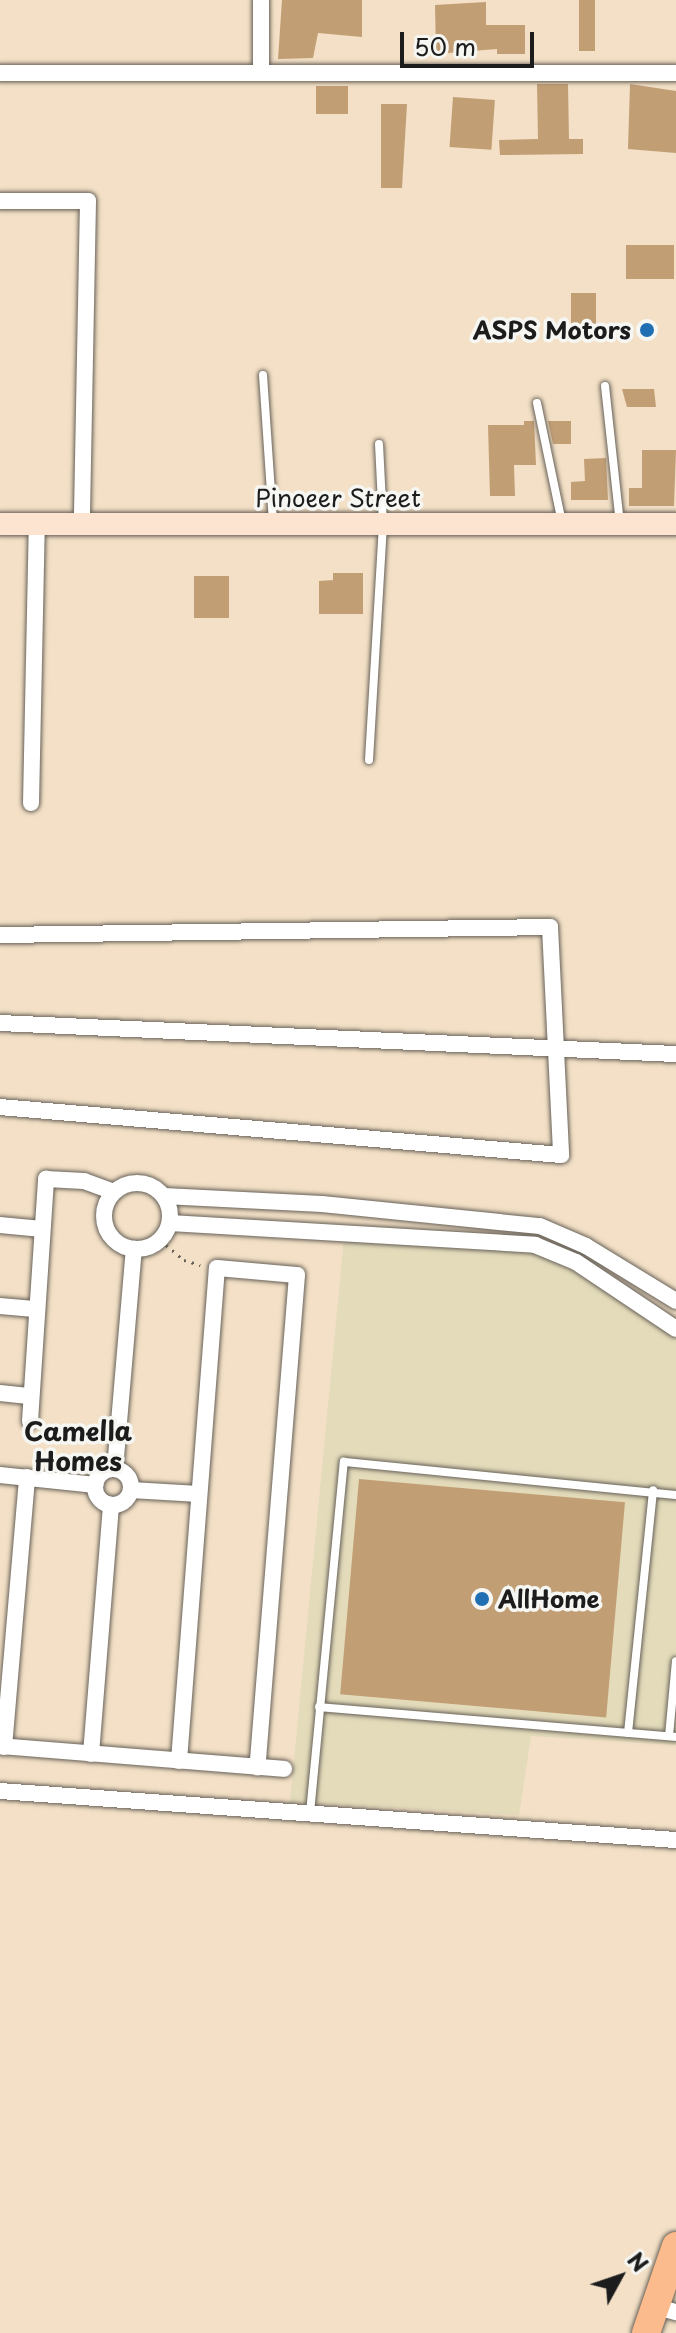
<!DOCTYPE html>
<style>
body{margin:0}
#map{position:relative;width:676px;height:2333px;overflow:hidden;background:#f3e0c6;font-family:"Playpen Sans",sans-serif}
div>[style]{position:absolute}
.built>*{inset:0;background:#e3dbba}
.building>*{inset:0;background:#c29e75;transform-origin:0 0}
.path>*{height:3px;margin-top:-1.5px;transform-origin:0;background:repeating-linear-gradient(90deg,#676158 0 2px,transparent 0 8px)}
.roads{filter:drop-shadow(0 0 2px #676158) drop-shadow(0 0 2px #676158)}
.lane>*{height:8px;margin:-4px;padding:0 4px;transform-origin:4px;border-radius:4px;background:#fff}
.street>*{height:16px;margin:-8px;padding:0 8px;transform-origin:8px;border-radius:8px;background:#fff}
.street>.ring{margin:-8px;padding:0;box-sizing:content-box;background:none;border:16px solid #fff;border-radius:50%}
.secondary>*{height:22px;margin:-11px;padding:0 11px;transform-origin:11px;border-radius:11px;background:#fde4d1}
.highway>*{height:28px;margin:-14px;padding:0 14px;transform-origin:14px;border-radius:14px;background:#fbbb8d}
.dots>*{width:22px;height:22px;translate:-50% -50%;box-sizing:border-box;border:4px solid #f6f6f2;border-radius:50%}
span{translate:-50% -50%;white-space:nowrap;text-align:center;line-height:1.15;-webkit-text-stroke:7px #f6f6f2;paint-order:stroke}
.poi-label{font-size:24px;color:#1c1c1c;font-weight:700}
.right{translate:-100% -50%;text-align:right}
.left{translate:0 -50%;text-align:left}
.street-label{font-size:24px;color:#1c1c1c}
.neighbourhood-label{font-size:26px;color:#1c1c1c;font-weight:700}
.north{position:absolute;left:580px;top:2237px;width:80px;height:80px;-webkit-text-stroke:6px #f6f6f2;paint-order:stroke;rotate:50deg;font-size:22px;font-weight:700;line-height:32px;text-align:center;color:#1c1c1c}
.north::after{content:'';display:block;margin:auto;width:28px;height:36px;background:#1c1c1c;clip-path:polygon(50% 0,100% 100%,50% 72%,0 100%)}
.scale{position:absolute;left:400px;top:32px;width:134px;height:36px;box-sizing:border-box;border:4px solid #1c1c1c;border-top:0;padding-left:10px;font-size:24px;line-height:28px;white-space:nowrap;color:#1c1c1c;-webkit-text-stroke:6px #f6f6f2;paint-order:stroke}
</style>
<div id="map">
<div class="built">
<i style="clip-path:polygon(344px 1239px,525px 1249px,575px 1272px,676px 1338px,676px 1745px,531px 1736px,519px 1815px,290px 1802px)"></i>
</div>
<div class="building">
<i style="clip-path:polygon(282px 0,362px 0,362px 37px,318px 33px,313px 58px,278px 59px)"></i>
<i style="left:579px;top:0;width:16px;height:51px"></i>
<i style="clip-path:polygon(486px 2px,486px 25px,525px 25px,525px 54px,497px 54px,497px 49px,436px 54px,435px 5px)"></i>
<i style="clip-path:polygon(537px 84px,568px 84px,569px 139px,583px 139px,583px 154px,500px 155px,499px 140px,538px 139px)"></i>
<i style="clip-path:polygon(630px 84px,676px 91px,676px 153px,628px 149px)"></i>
<i style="left:316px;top:86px;width:32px;height:28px"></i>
<i style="left:453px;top:97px;width:42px;height:50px;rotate:4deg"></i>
<i style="clip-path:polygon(381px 104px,407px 104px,402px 188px,381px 188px)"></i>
<i style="left:626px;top:245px;width:48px;height:34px"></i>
<i style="left:571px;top:293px;width:25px;height:31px"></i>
<i style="clip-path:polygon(622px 389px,654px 389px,656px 407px,627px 407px)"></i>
<i style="clip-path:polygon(524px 421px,534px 421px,536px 465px,514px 465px,515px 496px,490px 496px,488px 425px,524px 425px)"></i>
<i style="clip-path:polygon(548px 421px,571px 421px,571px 444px,553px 444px)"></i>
<i style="clip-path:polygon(642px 450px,676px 450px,674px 506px,629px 506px,629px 488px,642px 488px)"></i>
<i style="clip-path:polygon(606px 458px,608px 500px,571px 500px,571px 482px,585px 481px,584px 459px)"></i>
<i style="clip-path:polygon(333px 573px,363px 573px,363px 614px,319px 614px,319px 581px,333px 580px)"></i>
<i style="left:194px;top:576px;width:35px;height:42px"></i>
<i style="left:359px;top:1479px;width:267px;height:216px;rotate:5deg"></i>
</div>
<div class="path">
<i style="left:160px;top:1240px;width:31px;rotate:40deg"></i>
<i style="left:184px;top:1260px;width:17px;rotate:17deg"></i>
</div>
<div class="roads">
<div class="lane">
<i style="left:263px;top:375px;width:148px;rotate:86.1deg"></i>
<i style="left:605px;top:386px;width:138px;rotate:83.8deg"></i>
<i style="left:537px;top:403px;width:123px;rotate:78.2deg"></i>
<i style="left:369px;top:760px;width:237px;rotate:-86.6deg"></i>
<i style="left:383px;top:523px;width:79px;rotate:-92.9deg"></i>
<i style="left:319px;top:1707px;width:358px;rotate:4.8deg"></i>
<i style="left:628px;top:1733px;width:244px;rotate:-84.1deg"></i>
<i style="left:669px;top:1736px;width:75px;rotate:-84.7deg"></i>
<i style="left:310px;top:1813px;width:353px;rotate:-84.5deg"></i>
<i style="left:344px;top:1462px;width:334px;rotate:5.7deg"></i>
</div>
<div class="street">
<i style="left:261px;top:0;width:70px;rotate:90deg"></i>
<i style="left:0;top:73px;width:676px"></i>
<i style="left:0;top:201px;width:88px"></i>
<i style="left:88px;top:201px;width:323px;rotate:91.1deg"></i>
<i style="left:31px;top:803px;width:279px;rotate:-88.8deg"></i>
<i style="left:0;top:935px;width:550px;rotate:-0.83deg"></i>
<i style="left:550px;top:927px;width:228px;rotate:87.2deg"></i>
<i style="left:561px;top:1155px;width:563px;rotate:-175.11deg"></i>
<i style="left:0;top:1023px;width:677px;rotate:2.63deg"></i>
<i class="ring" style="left:104px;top:1183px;width:50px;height:50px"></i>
<i style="left:164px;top:1196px;width:158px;rotate:2.9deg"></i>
<i style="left:322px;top:1204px;width:219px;rotate:5.8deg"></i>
<i style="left:540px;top:1226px;width:50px;rotate:23.5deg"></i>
<i style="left:586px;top:1246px;width:105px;rotate:31.4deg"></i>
<i style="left:170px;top:1223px;width:366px;rotate:3.4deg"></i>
<i style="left:535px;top:1245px;width:44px;rotate:22.5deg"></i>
<i style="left:576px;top:1262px;width:120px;rotate:33.8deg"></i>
<i style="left:0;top:1225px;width:42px;rotate:5.4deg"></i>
<i style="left:0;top:1306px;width:37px;rotate:5deg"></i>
<i style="left:0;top:1393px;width:31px;rotate:6deg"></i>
<i style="left:30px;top:1421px;width:243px;rotate:-86.2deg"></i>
<i style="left:46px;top:1179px;width:38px;rotate:3deg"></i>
<i style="left:84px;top:1181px;width:32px;rotate:20deg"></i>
<i class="ring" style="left:95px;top:1469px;width:20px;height:20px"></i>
<i style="left:115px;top:1469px;width:221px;rotate:-85.1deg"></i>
<i style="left:0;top:1475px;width:96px;rotate:6deg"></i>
<i style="left:131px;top:1490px;width:68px;rotate:3.4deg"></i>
<i style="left:0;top:1746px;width:285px;rotate:4.6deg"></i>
<i style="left:4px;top:1747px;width:271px;rotate:-85.1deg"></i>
<i style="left:91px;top:1754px;width:250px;rotate:-85.4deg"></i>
<i style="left:179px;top:1761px;width:494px;rotate:-85.6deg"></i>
<i style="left:217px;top:1268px;width:80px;rotate:5deg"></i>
<i style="left:297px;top:1275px;width:494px;rotate:94.6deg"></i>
<i style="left:0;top:1791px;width:678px;rotate:4.15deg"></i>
<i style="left:657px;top:2307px;width:20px;rotate:15deg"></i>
</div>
<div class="secondary">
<i style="left:0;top:524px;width:676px"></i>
</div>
<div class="highway">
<i style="left:646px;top:2333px;width:92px;rotate:-71deg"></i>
</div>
</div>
<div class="dots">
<i style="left:647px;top:330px;background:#1f6fb2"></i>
<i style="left:482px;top:1599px;background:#1f6fb2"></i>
</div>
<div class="poi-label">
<span class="right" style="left:631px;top:330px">ASPS Motors</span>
<span class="left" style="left:498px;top:1599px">AllHome</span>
</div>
<div class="street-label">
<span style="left:338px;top:498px">Pinoeer Street</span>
</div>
<div class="neighbourhood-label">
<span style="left:78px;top:1446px">Camella<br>Homes</span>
</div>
<div class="north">N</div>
<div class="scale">50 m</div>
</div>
